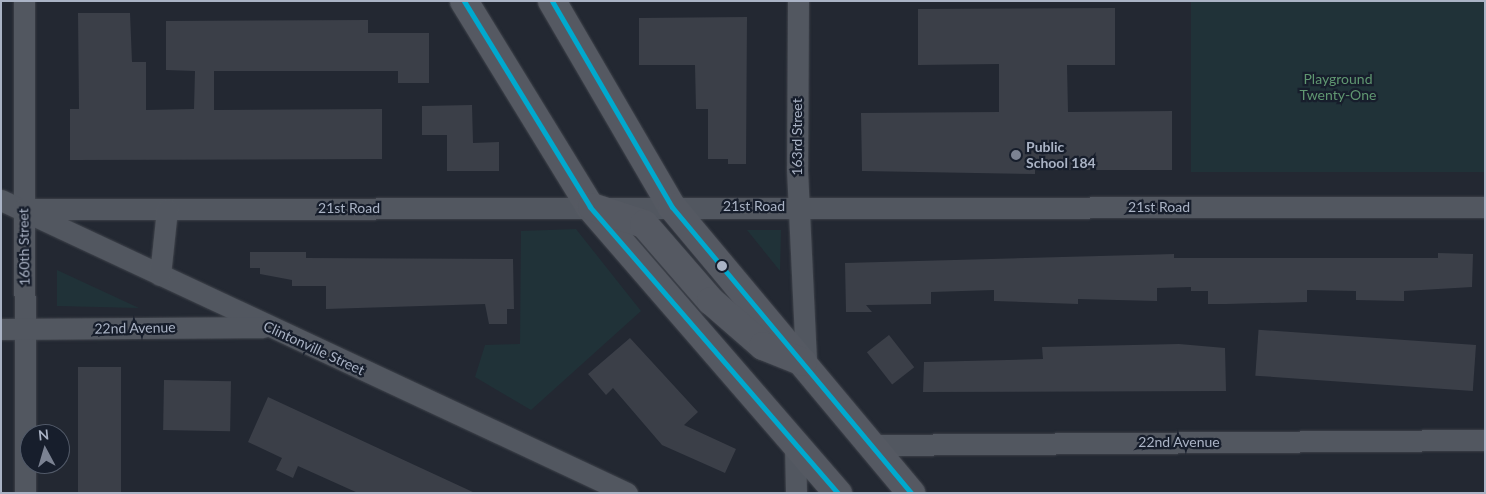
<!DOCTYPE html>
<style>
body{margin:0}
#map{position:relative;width:1486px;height:494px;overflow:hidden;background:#232832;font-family:Lato,sans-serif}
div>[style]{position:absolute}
.green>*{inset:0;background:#203238;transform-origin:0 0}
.building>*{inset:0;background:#3b3f48;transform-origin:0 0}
.roads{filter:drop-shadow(0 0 1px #3f434b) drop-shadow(0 0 1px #3f434b)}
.minor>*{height:21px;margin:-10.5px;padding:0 10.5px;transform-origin:10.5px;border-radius:10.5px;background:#525760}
.major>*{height:28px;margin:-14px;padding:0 14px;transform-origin:14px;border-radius:14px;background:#555962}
.bus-1>*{height:5px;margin:-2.5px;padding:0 2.5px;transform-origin:2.5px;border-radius:2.5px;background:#00a9ce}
.dots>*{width:14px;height:14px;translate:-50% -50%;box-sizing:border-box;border:2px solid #171e2c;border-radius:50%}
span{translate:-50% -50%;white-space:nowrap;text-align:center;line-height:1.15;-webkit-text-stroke:4.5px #171e2c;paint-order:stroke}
.park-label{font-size:14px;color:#609771}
.street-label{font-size:14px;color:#aab3c5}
.poi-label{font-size:14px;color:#aab3c5;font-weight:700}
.left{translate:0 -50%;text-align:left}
.frame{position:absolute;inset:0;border:2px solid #aab3c5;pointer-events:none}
.north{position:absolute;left:20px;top:424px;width:50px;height:50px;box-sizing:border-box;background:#171e2c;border:1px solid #525a69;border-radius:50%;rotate:354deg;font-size:14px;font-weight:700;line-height:20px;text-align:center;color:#aab3c5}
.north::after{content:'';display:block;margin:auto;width:18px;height:22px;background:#7b8292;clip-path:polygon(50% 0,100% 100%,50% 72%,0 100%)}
</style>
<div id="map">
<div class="green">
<i style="left:1191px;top:1px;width:294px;height:171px"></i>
<i style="clip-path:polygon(576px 229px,641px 311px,531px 410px,475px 377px,485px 345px,520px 344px,521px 231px)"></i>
<i style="clip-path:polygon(747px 230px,781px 230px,780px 271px)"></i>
<i style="clip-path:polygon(57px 270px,139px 308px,57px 306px)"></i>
</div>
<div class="building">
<i style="clip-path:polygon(1115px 8px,1115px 65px,1067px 65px,1068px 112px,1172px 111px,1172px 170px,1035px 170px,1035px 174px,862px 171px,861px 113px,999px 112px,999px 64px,918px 65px,918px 9px)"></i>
<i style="clip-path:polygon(78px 13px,130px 13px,132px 62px,146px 62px,146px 110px,194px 109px,195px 71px,166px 70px,166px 21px,368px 20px,368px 33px,429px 33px,429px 83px,398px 83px,398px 71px,214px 71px,214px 110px,382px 109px,382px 159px,70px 160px,70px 109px,79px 109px)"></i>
<i style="clip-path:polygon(747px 17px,746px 164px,728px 164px,728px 159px,708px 159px,708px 109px,696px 109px,695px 65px,639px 65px,639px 18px)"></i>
<i style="clip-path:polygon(472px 105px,473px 143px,499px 142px,499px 171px,447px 171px,447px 135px,422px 135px,422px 106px)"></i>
<i style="clip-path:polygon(250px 252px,306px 252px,306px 258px,513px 259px,514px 309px,507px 309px,507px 324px,489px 324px,485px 304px,326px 309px,326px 286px,292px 286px,292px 280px,260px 274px,260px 268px,250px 268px)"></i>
<i style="clip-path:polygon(1438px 253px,1473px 254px,1472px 287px,1404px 291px,1404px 301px,1356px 300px,1356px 291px,1307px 290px,1307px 302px,1226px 304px,1208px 304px,1208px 291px,1191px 291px,1191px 287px,1157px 288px,1157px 301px,1078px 299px,1078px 304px,994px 301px,994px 290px,931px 292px,931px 304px,866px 305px,872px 312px,846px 312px,845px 263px,1174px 254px,1174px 258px,1438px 258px)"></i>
<i style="left:889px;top:335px;width:41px;height:28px;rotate:52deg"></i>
<i style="clip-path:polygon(630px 338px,698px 412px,684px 425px,736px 449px,725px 473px,662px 445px,613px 388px,606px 395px,588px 374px)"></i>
<i style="clip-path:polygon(1179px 344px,1225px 348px,1226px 391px,923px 392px,924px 362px,1043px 359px,1042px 347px)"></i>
<i style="left:1476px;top:345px;width:46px;height:218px;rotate:94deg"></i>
<i style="left:78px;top:367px;width:43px;height:126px"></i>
<i style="left:164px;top:380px;width:67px;height:50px;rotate:1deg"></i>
<i style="clip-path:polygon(268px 397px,408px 462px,475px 493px,358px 493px,298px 466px,293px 478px,276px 470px,282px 458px,248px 442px)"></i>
</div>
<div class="roads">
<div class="minor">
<i style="left:24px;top:1px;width:492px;rotate:89.9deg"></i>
<i style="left:798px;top:1px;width:168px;rotate:90.3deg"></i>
<i style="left:797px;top:169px;width:193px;rotate:87.3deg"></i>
<i style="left:1px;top:200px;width:691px;rotate:25.08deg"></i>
<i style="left:23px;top:209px;width:1462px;rotate:-0.08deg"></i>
<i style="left:160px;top:275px;width:66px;rotate:-83.9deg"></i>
<i style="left:1px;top:329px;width:262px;rotate:-0.4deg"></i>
<i style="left:795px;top:444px;width:49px;rotate:88.8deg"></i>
<i style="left:873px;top:445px;width:612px;rotate:-0.47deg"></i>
</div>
<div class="major">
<i style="left:464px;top:1px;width:241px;rotate:58.5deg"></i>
<i style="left:590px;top:207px;width:379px;rotate:49.1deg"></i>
<i style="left:552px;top:1px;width:238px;rotate:59.8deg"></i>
<i style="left:672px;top:207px;width:373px;rotate:50.1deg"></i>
<i style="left:592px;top:207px;width:55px;rotate:18.1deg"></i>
<i style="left:644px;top:224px;width:102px;rotate:49deg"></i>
<i style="left:711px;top:301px;width:69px;rotate:40.9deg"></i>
<i style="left:763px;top:346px;width:43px;rotate:21.8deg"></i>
</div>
</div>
<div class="bus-1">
<i style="left:464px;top:1px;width:241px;rotate:58.5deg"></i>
<i style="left:590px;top:207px;width:379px;rotate:49.1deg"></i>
<i style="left:552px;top:1px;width:238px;rotate:59.8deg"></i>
<i style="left:672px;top:207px;width:373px;rotate:50.1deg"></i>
</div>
<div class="dots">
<i style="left:1016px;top:155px;background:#7b8292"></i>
<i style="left:722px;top:266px;background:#aab3c5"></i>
</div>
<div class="park-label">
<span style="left:1338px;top:87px">Playground<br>Twenty-One</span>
</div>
<div class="street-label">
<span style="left:797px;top:137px;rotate:-90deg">163rd Street</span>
<span style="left:754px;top:206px">21st Road</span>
<span style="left:1159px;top:207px">21st Road</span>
<span style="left:349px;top:208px">21st Road</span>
<span style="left:24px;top:247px;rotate:-91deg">160th Street</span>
<span style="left:135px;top:328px;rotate:-1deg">22nd Avenue</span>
<span style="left:314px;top:348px;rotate:25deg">Clintonville Street</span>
<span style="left:1179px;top:442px">22nd Avenue</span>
</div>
<div class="poi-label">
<span class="left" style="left:1026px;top:155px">Public<br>School 184</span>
</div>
<div class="frame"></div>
<div class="north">N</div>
</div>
